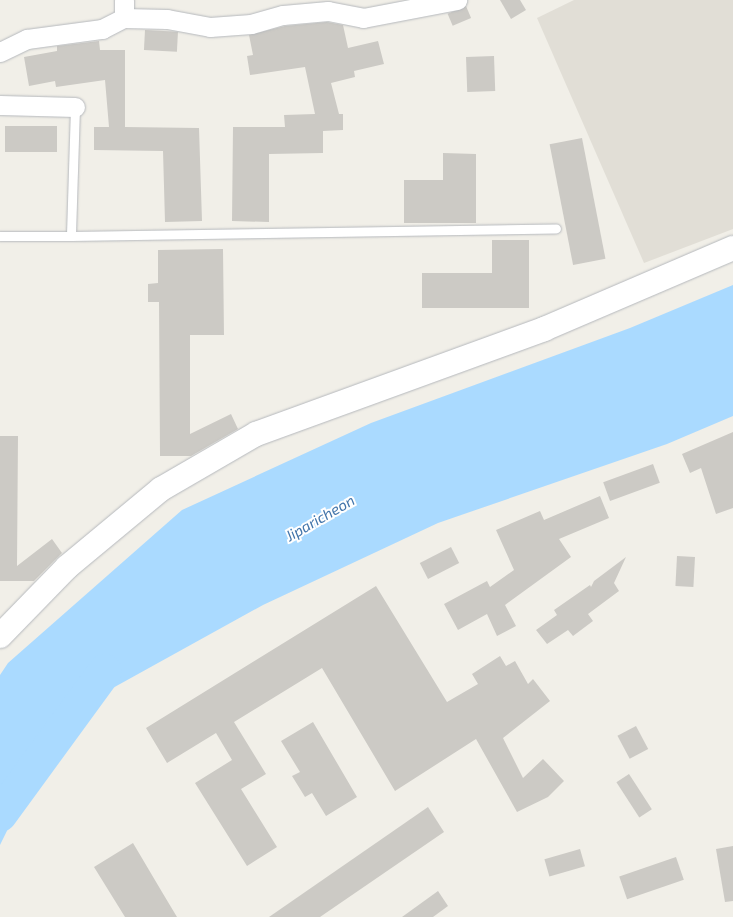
<!DOCTYPE html>
<style>
body{margin:0}
#map{position:relative;width:733px;height:917px;overflow:hidden;background:#f1efe8;font-family:"Exo 2",sans-serif}
div>[style]{position:absolute}
.education>*{inset:0;background:#e1ded6}
.water>*{inset:0;background:#aadaff}
.river>*{height:34px;margin:-17px;padding:0 17px;transform-origin:17px;border-radius:17px;background:#aadaff}
.building>*{inset:0;background:#cccac5;transform-origin:0 0}
.roads{filter:drop-shadow(0 0 1px #b5b8bc) drop-shadow(0 0 1px #b5b8bc)}
.service>*{height:9px;margin:-4.5px;padding:0 4.5px;transform-origin:4.5px;border-radius:4.5px;background:#fff}
.minor>*{height:19px;margin:-9.5px;padding:0 9.5px;transform-origin:9.5px;border-radius:9.5px;background:#fff}
.tertiary>*{height:24px;margin:-12px;padding:0 12px;transform-origin:12px;border-radius:12px;background:#fff}
span{translate:-50% -50%;white-space:nowrap;text-align:center;line-height:1.15;-webkit-text-stroke:4px #fff;paint-order:stroke}
.water-label{font-size:15px;color:#4174aa;font-style:italic}
</style>
<div id="map">
<div class="education">
<i style="clip-path:polygon(574px 0,733px 0,733px 229px,644px 263px,537px 18px)"></i>
</div>
<div class="water">
<i style="clip-path:polygon(733px 285px,733px 416px,667px 444px,438px 523px,263px 605px,64px 715px,0 845px,0 675px,8px 663px,182px 510px,371px 423px,630px 328px)"></i>
</div>
<div class="river">
<i style="left:0;top:815px;width:178px;rotate:-53.9deg"></i>
</div>
<div class="building">
<i style="clip-path:polygon(500px 0,520px 0,526px 10px,511px 19px)"></i>
<i style="left:466px;top:6px;width:13px;height:20px;rotate:67deg"></i>
<i style="clip-path:polygon(327px 22px,343px 25px,348px 48px,378px 41px,384px 64px,354px 71px,355px 77px,331px 83px,339px 114px,343px 114px,343px 130px,323px 131px,323px 153px,269px 154px,269px 222px,232px 221px,233px 127px,285px 127px,284px 115px,315px 114px,305px 67px,250px 75px,247px 56px,253px 55px,249px 35px,285px 26px)"></i>
<i style="left:145px;top:30px;width:33px;height:20px;rotate:3deg"></i>
<i style="clip-path:polygon(99px 41px,100px 50px,125px 50px,125px 127px,199px 128px,202px 221px,165px 222px,163px 151px,94px 150px,94px 127px,109px 127px,105px 80px,56px 87px,55px 81px,29px 86px,24px 57px,57px 51px,57px 46px)"></i>
<i style="left:494px;top:56px;width:35px;height:28px;rotate:88deg"></i>
<i style="left:5px;top:126px;width:52px;height:26px"></i>
<i style="left:582px;top:138px;width:123px;height:33px;rotate:79deg"></i>
<i style="clip-path:polygon(443px 153px,476px 154px,476px 223px,404px 223px,404px 180px,443px 180px)"></i>
<i style="clip-path:polygon(492px 240px,529px 240px,529px 308px,422px 308px,422px 273px,492px 273px)"></i>
<i style="clip-path:polygon(223px 249px,224px 335px,190px 335px,190px 434px,231px 414px,238px 429px,191px 456px,160px 456px,159px 302px,148px 302px,148px 284px,158px 283px,158px 250px)"></i>
<i style="clip-path:polygon(733px 432px,733px 508px,716px 514px,701px 468px,690px 473px,682px 454px)"></i>
<i style="clip-path:polygon(0 436px,18px 436px,17px 566px,52px 539px,62px 553px,34px 581px,0 581px)"></i>
<i style="left:653px;top:464px;width:20px;height:53px;rotate:70deg"></i>
<i style="clip-path:polygon(600px 496px,609px 518px,559px 539px,571px 557px,505px 605px,516px 626px,497px 636px,487px 614px,458px 630px,444px 604px,487px 581px,490px 587px,514px 570px,496px 530px,540px 511px,544px 520px)"></i>
<i style="left:451px;top:547px;width:18px;height:35px;rotate:63deg"></i>
<i style="left:677px;top:556px;width:18px;height:30px;rotate:3deg"></i>
<i style="clip-path:polygon(626px 557px,614px 583px,619px 591px,588px 614px,593px 621px,573px 636px,568px 630px,547px 644px,536px 630px,557px 615px,554px 610px,590px 585px,591px 587px,594px 581px)"></i>
<i style="clip-path:polygon(376px 586px,447px 702px,478px 684px,472px 674px,500px 656px,506px 666px,515px 661px,528px 684px,533px 679px,550px 701px,503px 738px,523px 778px,543px 759px,564px 781px,548px 797px,517px 812px,476px 739px,395px 791px,322px 668px,234px 722px,266px 774px,241px 789px,277px 847px,247px 866px,195px 783px,232px 760px,216px 733px,167px 763px,146px 728px)"></i>
<i style="clip-path:polygon(313px 722px,357px 797px,326px 816px,312px 793px,305px 797px,292px 776px,300px 772px,281px 741px)"></i>
<i style="left:636px;top:726px;width:26px;height:21px;rotate:62deg"></i>
<i style="left:629px;top:774px;width:42px;height:15px;rotate:57deg"></i>
<i style="clip-path:polygon(428px 807px,444px 832px,320px 917px,269px 917px)"></i>
<i style="clip-path:polygon(133px 843px,162px 892px,177px 917px,125px 917px,94px 867px)"></i>
<i style="clip-path:polygon(733px 846px,733px 901px,725px 902px,716px 849px)"></i>
<i style="left:580px;top:849px;width:18px;height:37px;rotate:74deg"></i>
<i style="left:676px;top:857px;width:24px;height:60px;rotate:71deg"></i>
<i style="clip-path:polygon(438px 891px,448px 906px,433px 917px,402px 917px)"></i>
</div>
<div class="roads">
<div class="service">
<i style="left:75px;top:107px;width:129px;rotate:91.8deg"></i>
<i style="left:71px;top:236px;width:485px;rotate:-0.9deg"></i>
<i style="left:0;top:236px;width:71px"></i>
</div>
<div class="minor">
<i style="left:124px;top:0;width:18px;rotate:90deg"></i>
<i style="left:124px;top:18px;width:43px;rotate:1.3deg"></i>
<i style="left:167px;top:19px;width:44px;rotate:10.5deg"></i>
<i style="left:210px;top:27px;width:41px;rotate:-4.2deg"></i>
<i style="left:251px;top:24px;width:33px;rotate:-16deg"></i>
<i style="left:283px;top:15px;width:45px;rotate:-5.1deg"></i>
<i style="left:328px;top:11px;width:36px;rotate:11deg"></i>
<i style="left:363px;top:18px;width:96px;rotate:-10.8deg"></i>
<i style="left:0;top:52px;width:30px;rotate:-26deg"></i>
<i style="left:27px;top:39px;width:76px;rotate:-7.6deg"></i>
<i style="left:102px;top:29px;width:25px;rotate:-27deg"></i>
<i style="left:0;top:105px;width:75px;rotate:1.5deg"></i>
</div>
<div class="tertiary">
<i style="left:0;top:636px;width:96px;rotate:-45.8deg"></i>
<i style="left:67px;top:567px;width:122px;rotate:-39.7deg"></i>
<i style="left:161px;top:489px;width:110px;rotate:-30.1deg"></i>
<i style="left:256px;top:434px;width:307px;rotate:-20deg"></i>
<i style="left:544px;top:329px;width:206px;rotate:-23.2deg"></i>
</div>
</div>
<div class="water-label">
<span style="left:320px;top:518px;rotate:-30deg">Jiparicheon</span>
</div>
</div>
